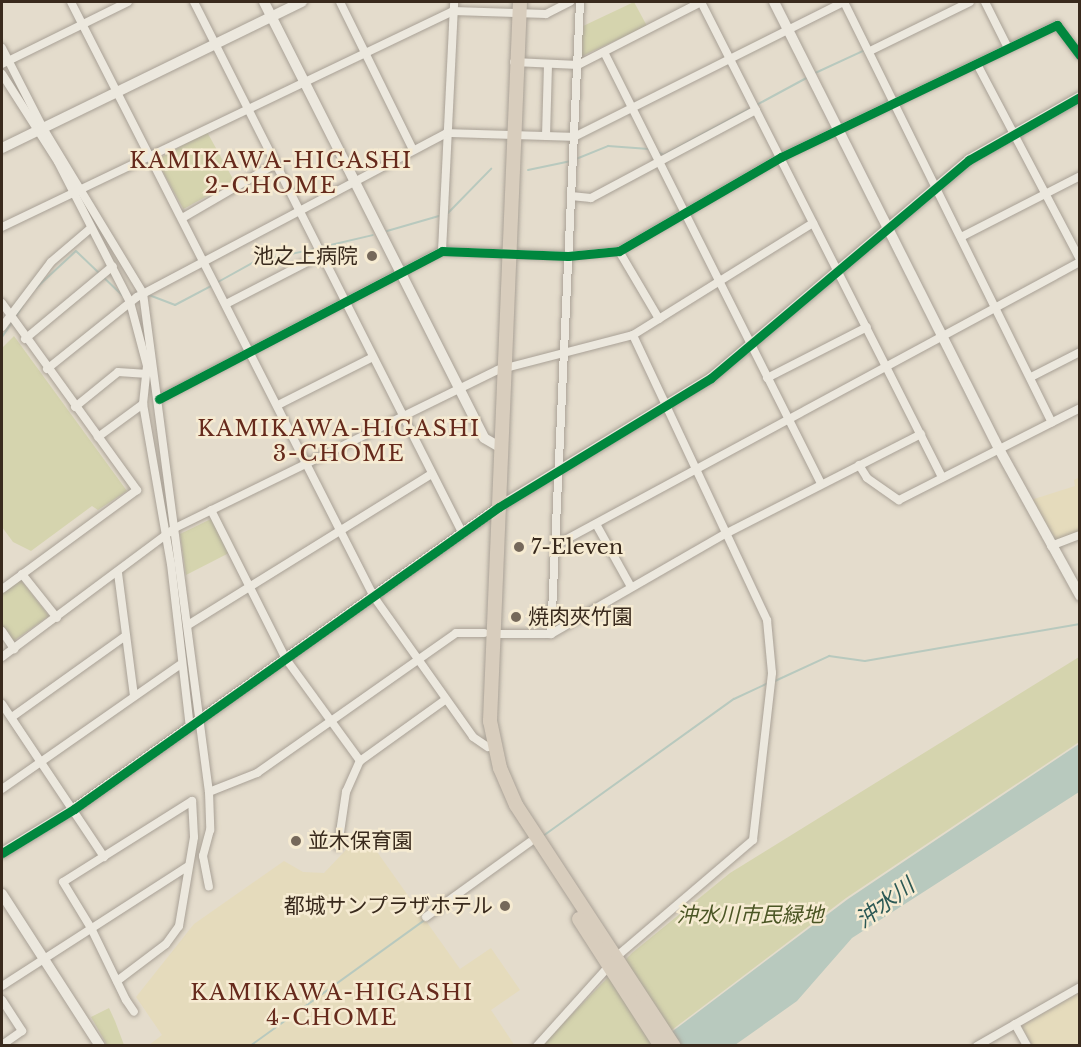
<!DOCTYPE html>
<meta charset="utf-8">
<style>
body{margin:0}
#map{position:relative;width:1081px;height:1047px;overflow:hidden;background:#e4dccc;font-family:"Libre Baskerville","Noto Sans JP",serif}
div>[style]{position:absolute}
.farmland>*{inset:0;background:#e5dbbc}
.green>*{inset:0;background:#d5d4ae;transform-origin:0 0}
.water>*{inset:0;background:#b8c9be}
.stream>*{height:2px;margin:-1px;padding:0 1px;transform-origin:1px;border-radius:1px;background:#b8c9be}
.roads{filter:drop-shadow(0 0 2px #a9a196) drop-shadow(0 0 2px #a9a196)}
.street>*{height:8px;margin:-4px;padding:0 4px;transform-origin:4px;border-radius:4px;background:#ece8de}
.secondary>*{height:10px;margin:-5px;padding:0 5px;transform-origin:5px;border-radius:5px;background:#ece8de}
.highway>*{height:14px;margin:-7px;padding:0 7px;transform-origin:7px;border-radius:7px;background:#d8cdbd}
.cycleway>*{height:9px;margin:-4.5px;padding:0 4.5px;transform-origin:4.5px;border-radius:4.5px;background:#00873e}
.dots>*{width:16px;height:16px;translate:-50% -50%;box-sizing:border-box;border:3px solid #f6ebd2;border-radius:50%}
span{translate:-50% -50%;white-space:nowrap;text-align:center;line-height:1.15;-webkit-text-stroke:5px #f6ebd2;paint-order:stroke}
.poi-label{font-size:21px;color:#392a1d}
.right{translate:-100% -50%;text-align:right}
.left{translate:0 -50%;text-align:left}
.park-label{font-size:21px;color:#4a5524;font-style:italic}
.neighbourhood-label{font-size:22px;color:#662a1c;letter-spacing:1.5px}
.water-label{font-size:22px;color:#2c5955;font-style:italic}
.frame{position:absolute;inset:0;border:3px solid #392a1d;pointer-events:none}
</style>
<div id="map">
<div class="farmland">
<i style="clip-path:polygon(1079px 477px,1079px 533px,1057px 541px,1031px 500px,1075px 486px,1074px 480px)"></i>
<i style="clip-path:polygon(363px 832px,460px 969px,491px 948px,520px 990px,491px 1010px,515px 1046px,149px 1045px,162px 1035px,136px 997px,194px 924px,284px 861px,303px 872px,324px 873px)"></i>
<i style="clip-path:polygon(1079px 993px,1079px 1045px,1032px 1045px,1021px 1026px)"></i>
</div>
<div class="green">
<i style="clip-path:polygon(634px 2px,647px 26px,580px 57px,581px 27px)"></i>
<i style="left:207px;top:132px;width:56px;height:58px;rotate:61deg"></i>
<i style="clip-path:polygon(14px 336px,127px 491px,98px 510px,92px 506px,31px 551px,13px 542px,2px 527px,2px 348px)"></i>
<i style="clip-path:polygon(213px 518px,229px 553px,186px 575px,180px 534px)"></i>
<i style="clip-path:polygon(20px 579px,49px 616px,12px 642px,2px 627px,2px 591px)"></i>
<i style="clip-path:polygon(1079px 657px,1079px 742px,846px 898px,652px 1045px,541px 1046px,632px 953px,730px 873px)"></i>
<i style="clip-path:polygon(109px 1008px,115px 1021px,124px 1045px,107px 1045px,91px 1017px)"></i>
</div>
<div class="water">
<i style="clip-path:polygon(1079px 744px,1079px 792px,852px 938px,797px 1001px,735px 1045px,653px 1046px,848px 899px)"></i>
</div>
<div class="stream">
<i style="left:813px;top:74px;width:57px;rotate:-24.8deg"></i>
<i style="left:657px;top:152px;width:8px;rotate:23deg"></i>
<i style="left:664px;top:155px;width:164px;rotate:-28.4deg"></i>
<i style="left:576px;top:159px;width:35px;rotate:-22deg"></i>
<i style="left:608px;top:146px;width:41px;rotate:4.2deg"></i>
<i style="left:528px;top:170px;width:44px;rotate:-11.8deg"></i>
<i style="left:448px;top:213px;width:62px;rotate:-45.7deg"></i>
<i style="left:387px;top:231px;width:54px;rotate:-16.1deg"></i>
<i style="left:322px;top:247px;width:52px;rotate:-13.2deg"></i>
<i style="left:218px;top:282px;width:41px;rotate:-29.1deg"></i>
<i style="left:254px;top:262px;width:61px;rotate:-12.2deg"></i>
<i style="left:36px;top:288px;width:54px;rotate:-42.8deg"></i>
<i style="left:76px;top:251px;width:64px;rotate:43.7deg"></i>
<i style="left:149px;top:295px;width:28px;rotate:21deg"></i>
<i style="left:175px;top:305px;width:41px;rotate:-27.8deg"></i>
<i style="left:15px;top:318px;width:15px;rotate:-58deg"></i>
<i style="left:2px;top:337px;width:18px;rotate:-56deg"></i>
<i style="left:775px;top:681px;width:60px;rotate:-24.8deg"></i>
<i style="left:829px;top:656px;width:36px;rotate:8deg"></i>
<i style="left:865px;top:661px;width:218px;rotate:-9.8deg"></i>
<i style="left:543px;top:836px;width:235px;rotate:-35.7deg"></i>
<i style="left:734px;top:699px;width:38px;rotate:-25deg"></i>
<i style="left:250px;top:1046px;width:216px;rotate:-35.8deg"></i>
</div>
<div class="roads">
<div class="street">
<i style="left:71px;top:2px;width:668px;rotate:63.01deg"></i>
<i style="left:374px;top:597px;width:171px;rotate:54.7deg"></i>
<i style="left:473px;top:737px;width:18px;rotate:34deg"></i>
<i style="left:194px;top:2px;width:596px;rotate:63.18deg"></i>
<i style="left:340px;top:2px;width:165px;rotate:63.7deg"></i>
<i style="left:701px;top:2px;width:533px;rotate:63.1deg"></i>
<i style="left:844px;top:2px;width:469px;rotate:63.7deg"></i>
<i style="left:985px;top:2px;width:51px;rotate:63.4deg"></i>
<i style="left:2px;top:48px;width:90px;rotate:62.9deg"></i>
<i style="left:43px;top:128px;width:193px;rotate:58.8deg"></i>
<i style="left:143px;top:293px;width:503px;rotate:82.47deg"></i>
<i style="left:209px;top:792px;width:38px;rotate:88deg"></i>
<i style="left:210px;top:830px;width:27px;rotate:105deg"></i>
<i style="left:203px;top:856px;width:31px;rotate:79deg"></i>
<i style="left:870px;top:51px;width:111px;rotate:-26.1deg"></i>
<i style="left:604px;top:52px;width:483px;rotate:63.3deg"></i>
<i style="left:514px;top:62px;width:64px;rotate:2.7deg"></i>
<i style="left:578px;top:65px;width:138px;rotate:-27.1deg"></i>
<i style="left:2px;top:64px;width:140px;rotate:-26.2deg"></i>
<i style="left:977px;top:64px;width:221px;rotate:62.2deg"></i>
<i style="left:2px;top:74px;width:104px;rotate:57.5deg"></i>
<i style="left:58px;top:162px;width:157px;rotate:62.8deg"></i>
<i style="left:130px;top:302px;width:66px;rotate:75.1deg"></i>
<i style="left:147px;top:366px;width:38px;rotate:96deg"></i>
<i style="left:143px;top:404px;width:162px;rotate:80.1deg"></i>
<i style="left:171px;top:564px;width:164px;rotate:83.4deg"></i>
<i style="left:546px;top:136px;width:72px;rotate:-88.4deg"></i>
<i style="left:571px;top:196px;width:20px;rotate:6deg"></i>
<i style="left:591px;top:198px;width:187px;rotate:-28.1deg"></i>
<i style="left:184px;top:217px;width:105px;rotate:-30.2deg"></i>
<i style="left:2px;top:227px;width:500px;rotate:-25.59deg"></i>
<i style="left:453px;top:11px;width:93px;rotate:1.8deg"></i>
<i style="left:546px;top:14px;width:27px;rotate:-27deg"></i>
<i style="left:961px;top:237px;width:134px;rotate:-27.1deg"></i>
<i style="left:442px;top:251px;width:249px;rotate:-87.2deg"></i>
<i style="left:619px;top:251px;width:79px;rotate:59.5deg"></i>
<i style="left:2px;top:303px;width:231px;rotate:54.2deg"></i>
<i style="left:137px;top:490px;width:167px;rotate:143.7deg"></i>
<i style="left:226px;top:304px;width:107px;rotate:-27.3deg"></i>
<i style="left:2px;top:327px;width:81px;rotate:-53deg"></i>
<i style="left:51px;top:262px;width:52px;rotate:-40.4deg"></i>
<i style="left:25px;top:339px;width:114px;rotate:-39.7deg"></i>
<i style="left:47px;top:369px;width:115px;rotate:-38.7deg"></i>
<i style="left:137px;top:297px;width:351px;rotate:-27.9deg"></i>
<i style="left:447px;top:133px;width:127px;rotate:1.8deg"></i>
<i style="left:574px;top:137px;width:302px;rotate:-26.6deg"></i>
<i style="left:1031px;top:377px;width:55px;rotate:-27deg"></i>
<i style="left:767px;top:378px;width:112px;rotate:-27deg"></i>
<i style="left:159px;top:399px;width:319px;rotate:-27.6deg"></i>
<i style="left:442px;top:251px;width:126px;rotate:2.3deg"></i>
<i style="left:568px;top:256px;width:51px;rotate:-5.6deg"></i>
<i style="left:619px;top:251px;width:187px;rotate:-30.1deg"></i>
<i style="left:781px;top:157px;width:306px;rotate:-25.6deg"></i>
<i style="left:1057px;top:25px;width:38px;rotate:53deg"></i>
<i style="left:278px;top:405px;width:106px;rotate:-26.8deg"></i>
<i style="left:75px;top:407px;width:55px;rotate:-39.1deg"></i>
<i style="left:118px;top:372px;width:26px;rotate:4deg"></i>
<i style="left:98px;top:437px;width:56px;rotate:-36.3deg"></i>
<i style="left:859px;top:465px;width:15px;rotate:58deg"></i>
<i style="left:867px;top:478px;width:39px;rotate:35deg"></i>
<i style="left:899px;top:500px;width:203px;rotate:-26.9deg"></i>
<i style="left:211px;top:510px;width:167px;rotate:63.3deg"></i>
<i style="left:286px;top:659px;width:126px;rotate:54deg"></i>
<i style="left:596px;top:524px;width:72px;rotate:60.9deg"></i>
<i style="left:554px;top:546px;width:598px;rotate:-28.37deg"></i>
<i style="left:1051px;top:546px;width:31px;rotate:-21deg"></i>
<i style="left:118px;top:573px;width:124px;rotate:82.6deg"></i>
<i style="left:22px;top:574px;width:56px;rotate:51.5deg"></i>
<i style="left:188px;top:625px;width:287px;rotate:-31.8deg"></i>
<i style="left:2px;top:631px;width:22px;rotate:56deg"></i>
<i style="left:492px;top:634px;width:59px"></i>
<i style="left:551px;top:634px;width:201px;rotate:-29.9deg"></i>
<i style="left:725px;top:534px;width:220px;rotate:-27deg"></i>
<i style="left:551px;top:634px;width:633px;rotate:-87.37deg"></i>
<i style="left:2px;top:657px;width:216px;rotate:-36.7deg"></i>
<i style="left:175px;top:528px;width:360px;rotate:-26.1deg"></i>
<i style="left:498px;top:370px;width:139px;rotate:-14.5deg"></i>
<i style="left:633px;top:335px;width:212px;rotate:-31.9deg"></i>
<i style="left:2px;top:704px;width:184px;rotate:56.3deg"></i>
<i style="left:12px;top:717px;width:138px;rotate:-35.5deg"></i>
<i style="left:2px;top:789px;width:217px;rotate:-34.9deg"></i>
<i style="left:209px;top:792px;width:52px;rotate:-21.6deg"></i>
<i style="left:257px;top:773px;width:243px;rotate:-35.1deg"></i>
<i style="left:456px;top:633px;width:28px"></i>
<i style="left:338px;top:846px;width:55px;rotate:-81.6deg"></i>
<i style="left:346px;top:792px;width:34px;rotate:-66deg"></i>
<i style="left:360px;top:761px;width:105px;rotate:-35.7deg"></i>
<i style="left:426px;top:917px;width:128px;rotate:-35.8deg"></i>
<i style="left:616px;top:957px;width:180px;rotate:-40.5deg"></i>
<i style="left:753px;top:840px;width:168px;rotate:-83.5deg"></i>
<i style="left:772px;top:673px;width:53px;rotate:-95.4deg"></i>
<i style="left:767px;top:620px;width:315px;rotate:-115.2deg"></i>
<i style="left:117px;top:981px;width:61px;rotate:-37.1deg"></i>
<i style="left:166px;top:944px;width:22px;rotate:-54deg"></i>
<i style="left:179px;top:926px;width:90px;rotate:-80.4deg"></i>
<i style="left:194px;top:837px;width:36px;rotate:-93deg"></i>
<i style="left:192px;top:801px;width:152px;rotate:147.9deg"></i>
<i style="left:63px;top:882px;width:54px;rotate:58.7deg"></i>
<i style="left:91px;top:928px;width:80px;rotate:64.1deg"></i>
<i style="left:126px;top:1000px;width:14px;rotate:56deg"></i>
<i style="left:2px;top:986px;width:221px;rotate:-32.8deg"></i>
<i style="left:2px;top:1000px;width:37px;rotate:57deg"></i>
<i style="left:22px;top:1031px;width:24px;rotate:145deg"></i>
<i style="left:1015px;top:1024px;width:25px;rotate:61deg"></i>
<i style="left:537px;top:1046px;width:108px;rotate:-48deg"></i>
<i style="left:977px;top:1046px;width:119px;rotate:-29.8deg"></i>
</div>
<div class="secondary">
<i style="left:264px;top:2px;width:488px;rotate:63.2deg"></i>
<i style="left:484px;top:438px;width:20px;rotate:30deg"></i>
<i style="left:774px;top:2px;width:500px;rotate:63.28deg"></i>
<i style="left:999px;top:449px;width:168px;rotate:61.1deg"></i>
<i style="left:2px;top:148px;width:334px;rotate:-26deg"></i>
<i style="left:2px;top:853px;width:84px;rotate:-31.4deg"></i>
<i style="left:74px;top:809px;width:521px;rotate:-35.4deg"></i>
<i style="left:499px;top:507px;width:248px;rotate:-31.3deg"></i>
<i style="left:711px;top:378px;width:338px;rotate:-40.2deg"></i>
<i style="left:969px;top:160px;width:128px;rotate:-29.6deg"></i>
<i style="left:2px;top:894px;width:181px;rotate:57.2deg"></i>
</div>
<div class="highway">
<i style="left:520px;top:2px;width:720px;rotate:92.39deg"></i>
<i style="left:490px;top:721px;width:48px;rotate:78deg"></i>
<i style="left:500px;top:768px;width:40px;rotate:66.6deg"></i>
<i style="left:516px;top:805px;width:288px;rotate:56.8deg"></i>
<i style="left:579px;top:919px;width:151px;rotate:57.2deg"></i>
</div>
</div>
<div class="cycleway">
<i style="left:159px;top:399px;width:319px;rotate:-27.6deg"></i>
<i style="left:442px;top:251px;width:126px;rotate:2.3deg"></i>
<i style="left:568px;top:256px;width:51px;rotate:-5.6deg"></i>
<i style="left:619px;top:251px;width:187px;rotate:-30.1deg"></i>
<i style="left:781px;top:157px;width:306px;rotate:-25.6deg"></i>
<i style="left:1057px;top:25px;width:38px;rotate:53deg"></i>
<i style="left:2px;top:853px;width:84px;rotate:-31.4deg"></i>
<i style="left:74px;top:809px;width:521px;rotate:-35.4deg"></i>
<i style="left:499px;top:507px;width:248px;rotate:-31.3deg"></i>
<i style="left:711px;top:378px;width:338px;rotate:-40.2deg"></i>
<i style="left:969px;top:160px;width:128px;rotate:-29.6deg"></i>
</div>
<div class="dots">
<i style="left:372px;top:256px;background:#75685a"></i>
<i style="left:519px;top:547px;background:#75685a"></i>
<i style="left:516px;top:617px;background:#75685a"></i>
<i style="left:296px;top:841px;background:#75685a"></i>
<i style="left:505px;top:906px;background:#75685a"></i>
</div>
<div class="poi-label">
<span class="right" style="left:358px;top:256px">池之上病院</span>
<span class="left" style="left:531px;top:547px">7-Eleven</span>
<span class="left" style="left:528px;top:617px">焼肉夾竹園</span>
<span class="left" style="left:308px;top:841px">並木保育園</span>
<span class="right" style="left:493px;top:906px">都城サンプラザホテル</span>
</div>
<div class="park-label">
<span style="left:750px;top:915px">沖水川市民緑地</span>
</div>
<div class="neighbourhood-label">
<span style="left:271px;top:173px">KAMIKAWA-HIGASHI<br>2-CHOME</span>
<span style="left:339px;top:441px">KAMIKAWA-HIGASHI<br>3-CHOME</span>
<span style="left:332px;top:1005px">KAMIKAWA-HIGASHI<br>4-CHOME</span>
</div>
<div class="water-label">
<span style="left:885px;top:903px;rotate:-37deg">沖水川</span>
</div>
<div class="frame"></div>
</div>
